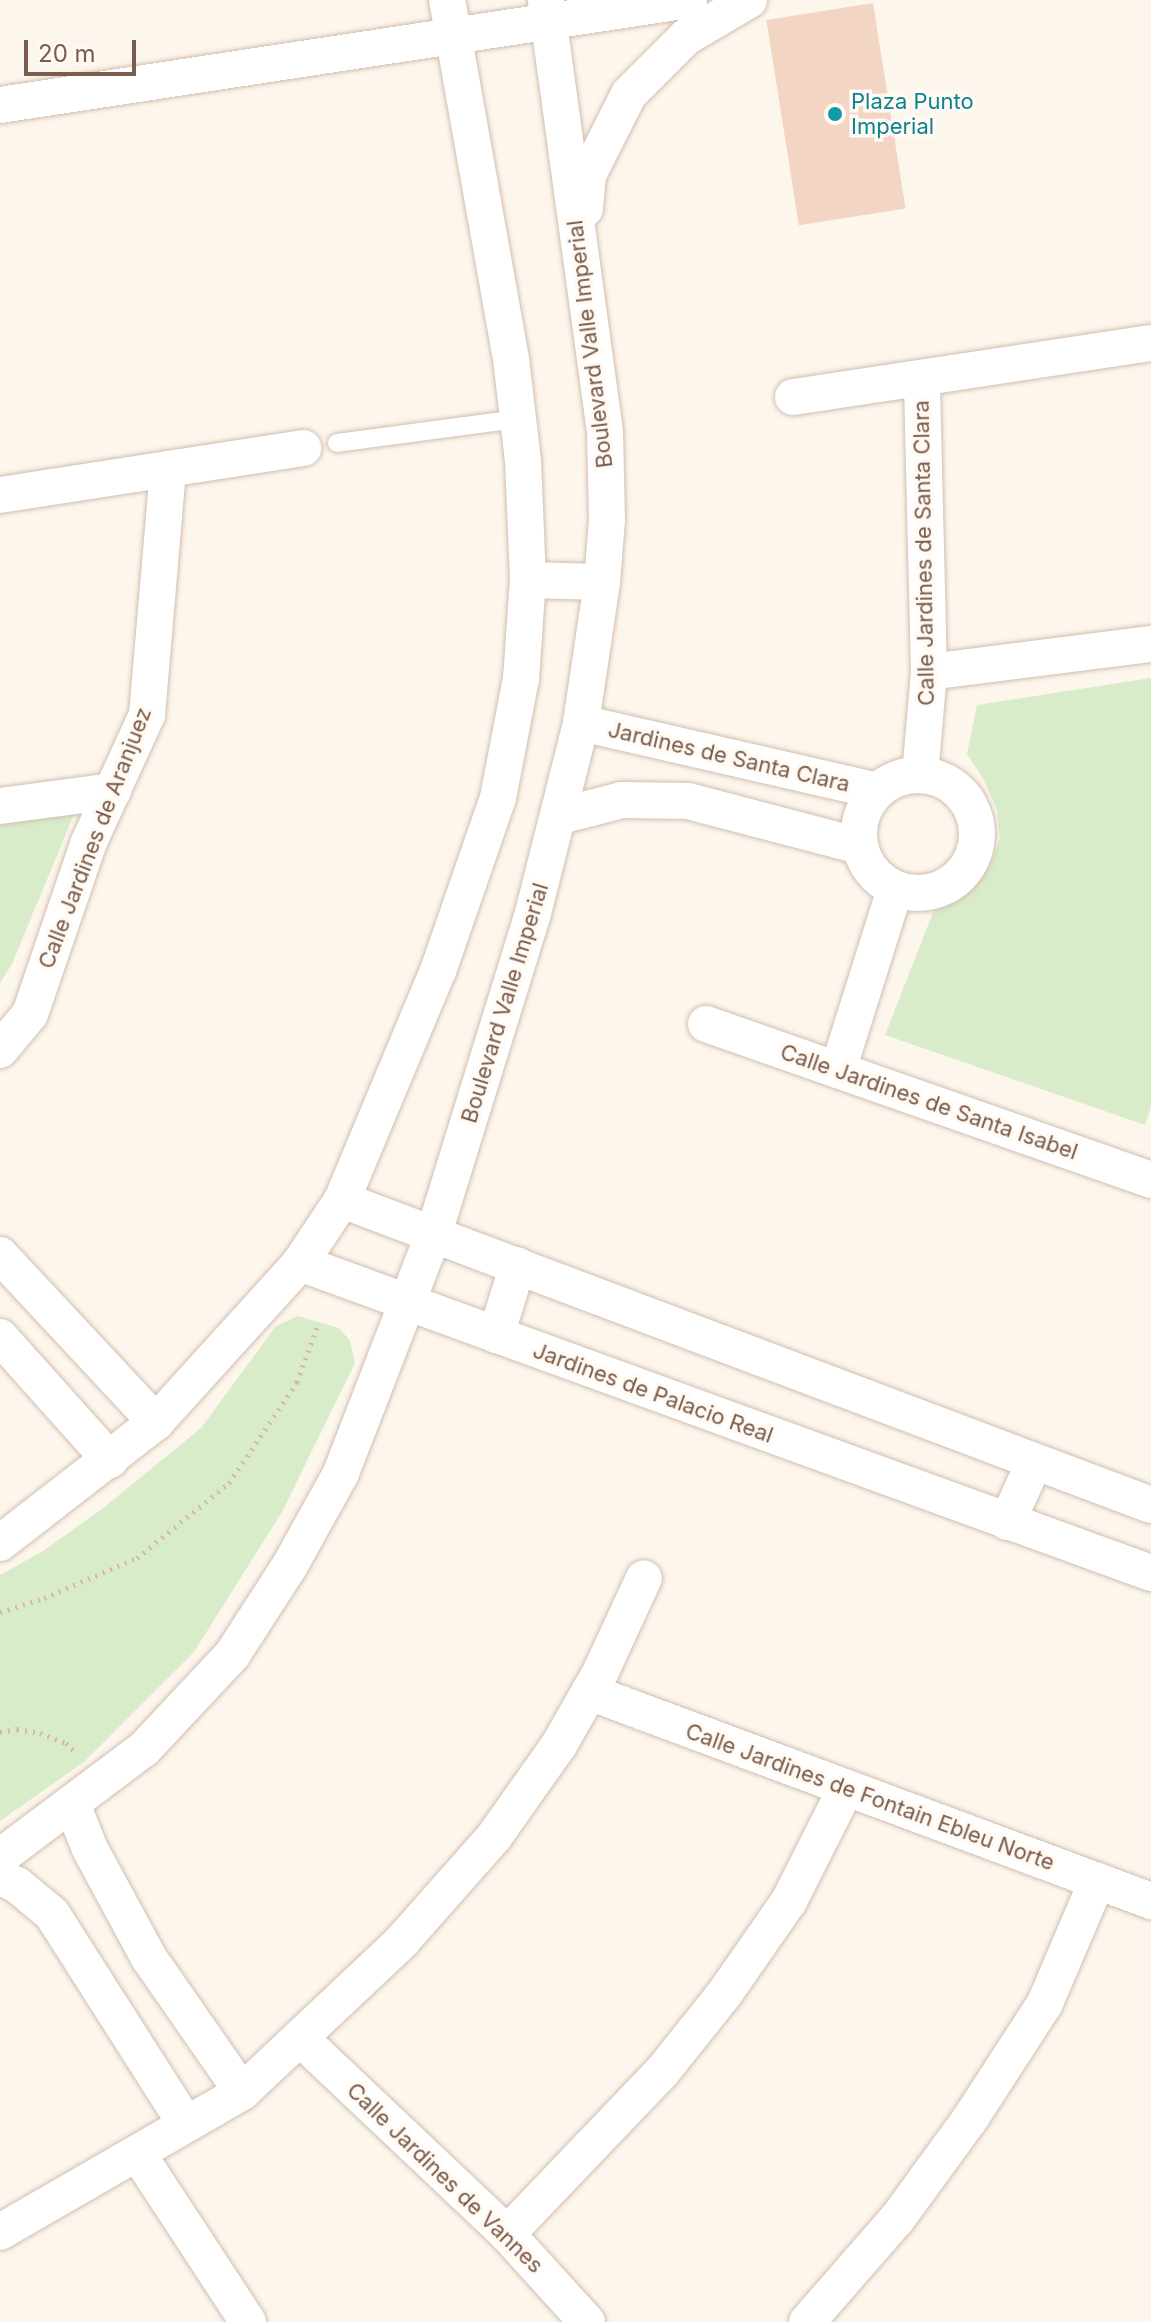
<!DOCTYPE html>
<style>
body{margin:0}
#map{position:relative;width:1151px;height:2322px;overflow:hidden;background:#fdf6ec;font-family:Inter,sans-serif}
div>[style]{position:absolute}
.green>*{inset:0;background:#d8ecc9}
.building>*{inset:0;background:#f3d5c3;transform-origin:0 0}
.path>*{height:5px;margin-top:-2.5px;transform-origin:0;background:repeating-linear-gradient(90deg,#d9b8a5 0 2px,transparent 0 8px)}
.roads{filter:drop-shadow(0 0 2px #d1beb0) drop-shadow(0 0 2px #d1beb0)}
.service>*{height:18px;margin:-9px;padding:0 9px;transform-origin:9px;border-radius:9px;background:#fff}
.minor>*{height:36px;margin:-18px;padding:0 18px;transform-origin:18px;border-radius:18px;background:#fff}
.minor>.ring{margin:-18px;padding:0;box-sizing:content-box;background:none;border:36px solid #fff;border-radius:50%}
.dots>*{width:22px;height:22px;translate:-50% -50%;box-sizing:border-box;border:4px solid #fffaf3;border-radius:50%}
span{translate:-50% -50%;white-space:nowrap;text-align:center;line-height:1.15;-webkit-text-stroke:7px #fffaf3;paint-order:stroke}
.culture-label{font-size:22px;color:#0d838f}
.left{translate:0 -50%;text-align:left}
.street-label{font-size:22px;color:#7a5c4d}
.scale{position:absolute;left:24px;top:40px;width:112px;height:36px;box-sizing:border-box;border:4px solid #7a5c4d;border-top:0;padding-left:10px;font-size:24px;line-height:28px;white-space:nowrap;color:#7a5c4d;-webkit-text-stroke:6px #fffaf3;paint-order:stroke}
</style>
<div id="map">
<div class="green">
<i style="clip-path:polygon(1151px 678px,1151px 1106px,1145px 1125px,885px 1035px,934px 910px,958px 901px,989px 868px,1000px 839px,997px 810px,984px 780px,967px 754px,977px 705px)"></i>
<i style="clip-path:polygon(75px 812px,12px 964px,0 983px,0 824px)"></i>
<i style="clip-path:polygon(298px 1316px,339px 1328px,350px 1341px,355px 1363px,282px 1512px,194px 1652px,84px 1762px,0 1821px,0 1575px,43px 1551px,102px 1509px,201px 1428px,276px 1326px)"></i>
</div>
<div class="building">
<i style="left:873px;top:3px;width:208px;height:108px;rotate:81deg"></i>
</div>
<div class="path">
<i style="left:0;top:1612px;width:46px;rotate:-17.7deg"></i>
<i style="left:44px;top:1598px;width:101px;rotate:-23.3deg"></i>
<i style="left:137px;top:1558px;width:119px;rotate:-39.2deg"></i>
<i style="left:229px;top:1483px;width:122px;rotate:-56deg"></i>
<i style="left:297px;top:1382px;width:64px;rotate:-69.9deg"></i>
<i style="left:0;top:1732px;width:17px;rotate:-10deg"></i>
<i style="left:17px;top:1729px;width:23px;rotate:10deg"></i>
<i style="left:40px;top:1733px;width:28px;rotate:21deg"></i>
<i style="left:66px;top:1743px;width:14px;rotate:45deg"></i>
</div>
<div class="roads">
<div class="service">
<i style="left:337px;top:443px;width:183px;rotate:-7.6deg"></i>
</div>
<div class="minor">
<i style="left:0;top:105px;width:697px;rotate:-8.66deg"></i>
<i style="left:585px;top:209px;width:34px;rotate:-85deg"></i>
<i style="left:588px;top:175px;width:91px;rotate:-63.2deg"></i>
<i style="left:629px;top:94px;width:81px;rotate:-45deg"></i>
<i style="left:686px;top:37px;width:73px;rotate:-30.4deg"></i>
<i style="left:793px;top:397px;width:362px;rotate:-8.6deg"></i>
<i style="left:0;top:495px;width:307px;rotate:-8.8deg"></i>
<i style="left:528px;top:580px;width:74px;rotate:1.5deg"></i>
<i style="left:929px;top:672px;width:224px;rotate:-7.2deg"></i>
<i style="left:581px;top:723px;width:304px;rotate:12.9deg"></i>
<i style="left:920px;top:775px;width:103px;rotate:-85deg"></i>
<i style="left:929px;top:672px;width:293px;rotate:-91.4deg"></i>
<i class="ring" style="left:859px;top:775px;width:82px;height:82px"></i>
<i style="left:0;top:806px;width:114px;rotate:-7.6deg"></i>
<i style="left:560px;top:816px;width:64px;rotate:-14.5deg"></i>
<i style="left:622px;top:800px;width:66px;rotate:0.9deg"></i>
<i style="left:688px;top:801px;width:178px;rotate:14.7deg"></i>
<i style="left:706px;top:1024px;width:472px;rotate:19.3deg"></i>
<i style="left:0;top:1050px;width:47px;rotate:-50.2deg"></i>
<i style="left:30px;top:1014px;width:182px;rotate:-71.1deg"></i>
<i style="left:89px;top:842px;width:140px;rotate:-65.5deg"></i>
<i style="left:147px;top:715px;width:247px;rotate:-85.1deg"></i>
<i style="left:838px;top:1070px;width:190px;rotate:-72.5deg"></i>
<i style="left:342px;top:1200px;width:865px;rotate:20.66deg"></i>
<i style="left:0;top:1255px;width:229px;rotate:47deg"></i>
<i style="left:300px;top:1263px;width:906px;rotate:20.02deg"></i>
<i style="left:496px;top:1335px;width:73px;rotate:-72.6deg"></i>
<i style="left:0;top:1337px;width:165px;rotate:48.2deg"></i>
<i style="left:1007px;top:1522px;width:65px;rotate:-65.4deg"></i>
<i style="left:0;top:1543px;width:197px;rotate:-37.8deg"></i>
<i style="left:156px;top:1422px;width:215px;rotate:-47.8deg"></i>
<i style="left:300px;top:1263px;width:76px;rotate:-56.3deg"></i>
<i style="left:342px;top:1200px;width:248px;rotate:-67.3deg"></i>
<i style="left:438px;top:971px;width:183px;rotate:-70.9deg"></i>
<i style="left:498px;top:798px;width:121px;rotate:-79.1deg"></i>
<i style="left:521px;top:679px;width:99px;rotate:-86deg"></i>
<i style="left:528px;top:580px;width:119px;rotate:-92.4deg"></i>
<i style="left:523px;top:461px;width:103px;rotate:-96.7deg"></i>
<i style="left:511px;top:359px;width:365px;rotate:-100.1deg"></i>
<i style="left:589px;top:1692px;width:600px;rotate:20.4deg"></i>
<i style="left:72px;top:1804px;width:48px;rotate:68.2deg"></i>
<i style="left:90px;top:1849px;width:124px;rotate:61.6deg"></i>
<i style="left:149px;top:1958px;width:163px;rotate:55.2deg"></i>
<i style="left:0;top:1857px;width:180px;rotate:-36.9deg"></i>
<i style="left:144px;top:1749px;width:129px;rotate:-46.9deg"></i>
<i style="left:232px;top:1655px;width:105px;rotate:-57.1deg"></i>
<i style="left:289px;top:1567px;width:107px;rotate:-61deg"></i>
<i style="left:341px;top:1473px;width:257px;rotate:-68.8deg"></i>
<i style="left:434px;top:1233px;width:331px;rotate:-72.8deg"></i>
<i style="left:532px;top:917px;width:200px;rotate:-75.8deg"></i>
<i style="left:581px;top:723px;width:143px;rotate:-81.5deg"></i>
<i style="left:602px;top:582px;width:62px;rotate:-85.4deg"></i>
<i style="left:607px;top:520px;width:88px;rotate:-91.3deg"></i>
<i style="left:605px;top:432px;width:436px;rotate:-97.8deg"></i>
<i style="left:0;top:1877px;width:19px;rotate:25deg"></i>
<i style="left:17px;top:1885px;width:45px;rotate:39.6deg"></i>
<i style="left:52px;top:1914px;width:249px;rotate:57.5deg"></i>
<i style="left:300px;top:2038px;width:285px;rotate:43.4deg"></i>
<i style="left:507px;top:2234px;width:119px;rotate:47.7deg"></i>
<i style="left:138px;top:2154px;width:201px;rotate:56.8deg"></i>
<i style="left:0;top:2232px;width:280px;rotate:-30deg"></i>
<i style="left:242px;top:2092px;width:220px;rotate:-43.3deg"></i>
<i style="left:402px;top:1941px;width:139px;rotate:-48.5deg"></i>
<i style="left:494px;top:1837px;width:113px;rotate:-54.8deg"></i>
<i style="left:559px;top:1745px;width:85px;rotate:-60.4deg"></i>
<i style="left:601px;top:1671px;width:102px;rotate:-65.2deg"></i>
<i style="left:507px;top:2234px;width:224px;rotate:-46.3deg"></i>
<i style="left:662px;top:2072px;width:101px;rotate:-51.4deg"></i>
<i style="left:725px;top:1993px;width:112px;rotate:-55.2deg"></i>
<i style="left:789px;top:1901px;width:127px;rotate:-63.2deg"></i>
<i style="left:807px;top:2322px;width:137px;rotate:-48.9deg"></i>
<i style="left:897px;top:2219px;width:124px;rotate:-53.9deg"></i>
<i style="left:970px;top:2119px;width:138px;rotate:-57.1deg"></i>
<i style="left:1045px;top:2003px;width:133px;rotate:-66.9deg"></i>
</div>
</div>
<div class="dots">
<i style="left:835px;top:114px;background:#0f9aa8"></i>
</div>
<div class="culture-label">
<span class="left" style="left:851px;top:114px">Plaza Punto<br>Imperial</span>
</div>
<div class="street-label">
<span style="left:590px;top:344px;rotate:-97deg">Boulevard Valle Imperial</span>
<span style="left:924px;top:553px;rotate:-91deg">Calle Jardines de Santa Clara</span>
<span style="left:729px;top:757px;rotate:13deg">Jardines de Santa Clara</span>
<span style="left:95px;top:838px;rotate:-69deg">Calle Jardines de Aranjuez</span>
<span style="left:505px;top:1003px;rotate:-73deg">Boulevard Valle Imperial</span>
<span style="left:929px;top:1102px;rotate:19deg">Calle Jardines de Santa Isabel</span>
<span style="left:653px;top:1393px;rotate:20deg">Jardines de Palacio Real</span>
<span style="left:870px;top:1797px;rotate:20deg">Calle Jardines de Fontain Ebleu Norte</span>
<span style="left:445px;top:2178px;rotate:44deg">Calle Jardines de Vannes</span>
</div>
<div class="scale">20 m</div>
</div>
